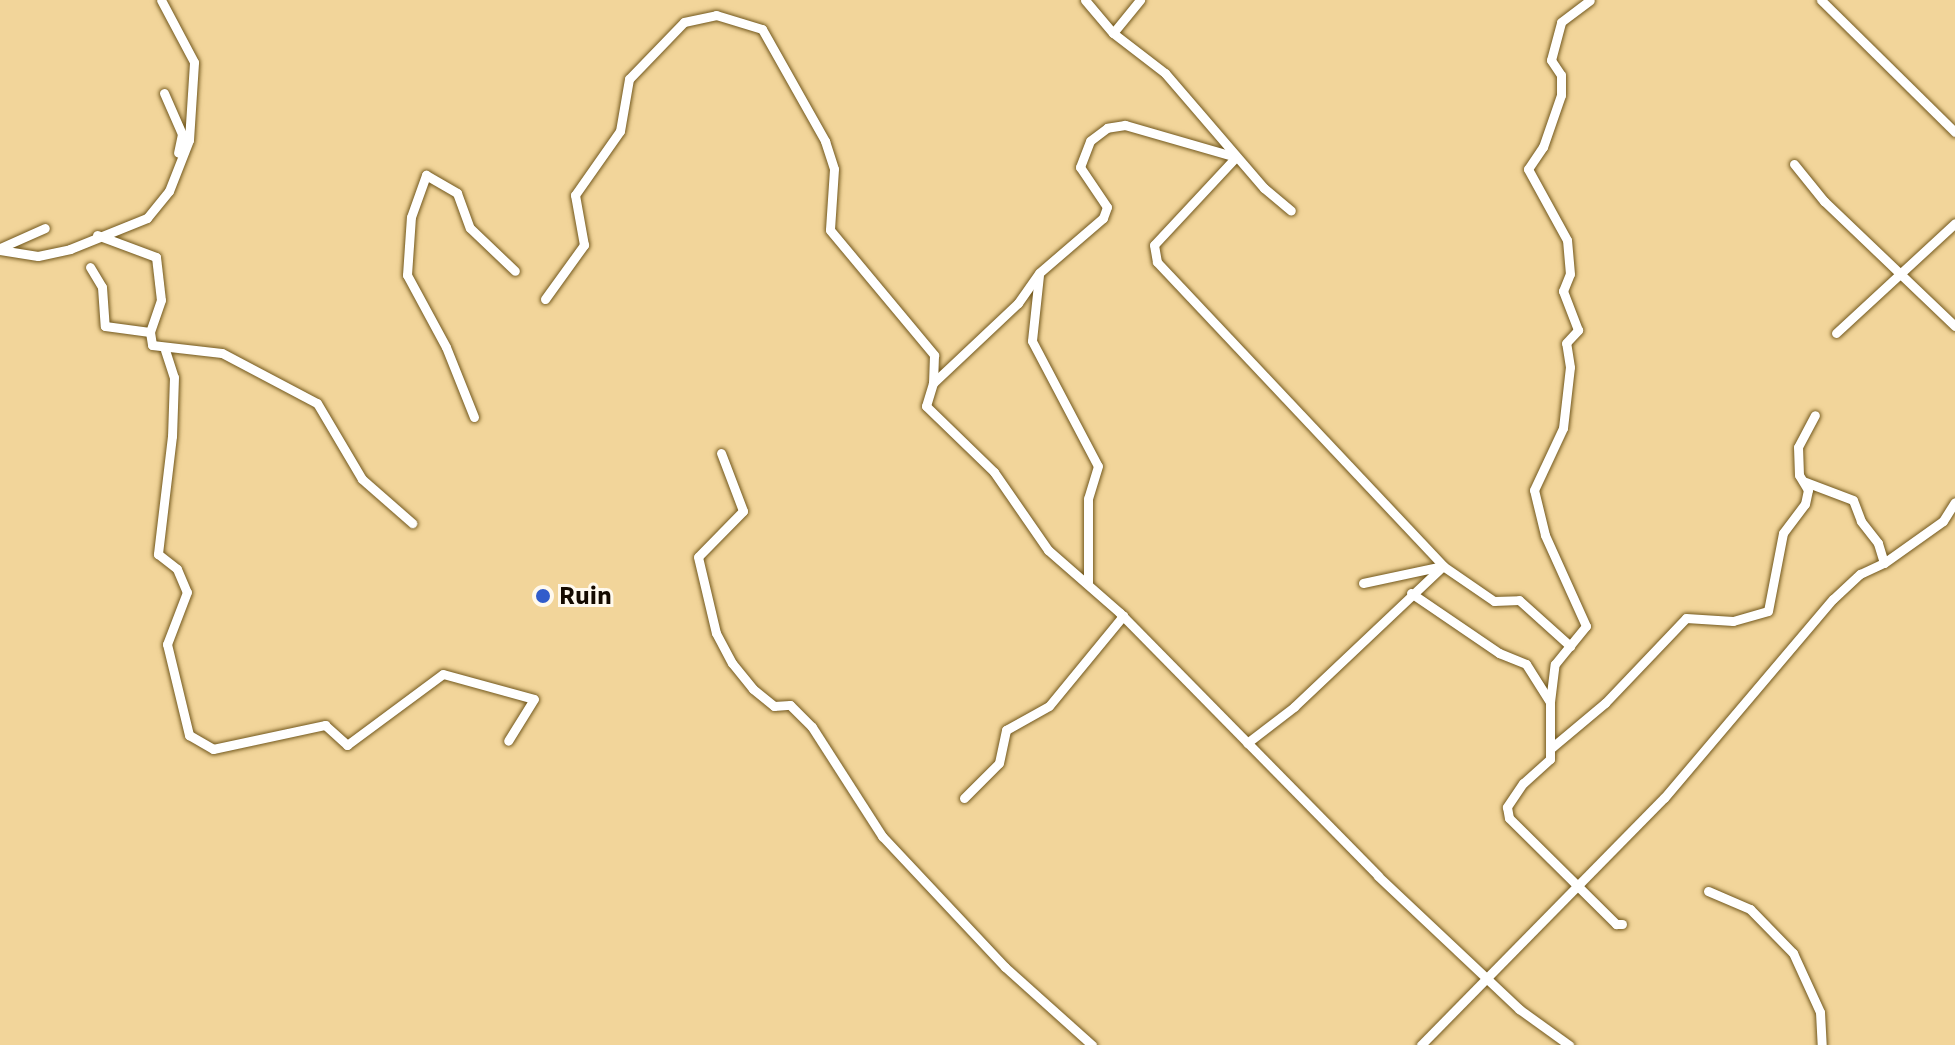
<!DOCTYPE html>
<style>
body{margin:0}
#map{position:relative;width:1955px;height:1045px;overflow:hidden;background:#f2d59a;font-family:"Source Sans 3",sans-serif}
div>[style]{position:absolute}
.roads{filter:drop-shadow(0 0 2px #72581d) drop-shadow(0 0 2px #72581d)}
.street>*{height:9px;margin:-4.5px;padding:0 4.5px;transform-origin:4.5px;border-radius:4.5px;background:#fff}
.dots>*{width:22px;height:22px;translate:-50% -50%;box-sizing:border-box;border:4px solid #fff9ed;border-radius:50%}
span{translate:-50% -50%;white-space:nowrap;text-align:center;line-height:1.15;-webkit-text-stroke:6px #fff9ed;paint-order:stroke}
.poi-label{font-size:26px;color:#140a00;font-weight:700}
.left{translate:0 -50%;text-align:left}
</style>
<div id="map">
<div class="roads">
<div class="street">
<i style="left:1085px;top:0;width:43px;rotate:49.7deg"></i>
<i style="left:1113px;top:33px;width:66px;rotate:37.6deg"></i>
<i style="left:1165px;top:73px;width:152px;rotate:49.3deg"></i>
<i style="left:1264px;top:188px;width:35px;rotate:40deg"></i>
<i style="left:1821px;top:0;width:188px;rotate:44.6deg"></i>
<i style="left:1113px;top:33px;width:43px;rotate:-50.7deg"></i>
<i style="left:164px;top:93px;width:45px;rotate:66.3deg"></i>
<i style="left:182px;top:134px;width:19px;rotate:102deg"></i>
<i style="left:1236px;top:157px;width:116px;rotate:-163.9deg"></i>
<i style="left:1125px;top:125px;width:18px;rotate:171deg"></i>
<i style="left:1107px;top:128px;width:21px;rotate:143deg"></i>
<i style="left:1090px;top:141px;width:28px;rotate:111deg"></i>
<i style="left:1080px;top:167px;width:48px;rotate:56deg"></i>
<i style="left:1107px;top:207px;width:12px;rotate:110deg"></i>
<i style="left:1103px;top:218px;width:84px;rotate:139.3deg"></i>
<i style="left:1039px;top:273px;width:37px;rotate:125deg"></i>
<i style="left:1018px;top:303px;width:117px;rotate:136.7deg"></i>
<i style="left:933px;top:383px;width:24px;rotate:107deg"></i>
<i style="left:926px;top:406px;width:95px;rotate:44.1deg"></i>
<i style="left:994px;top:472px;width:95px;rotate:55.3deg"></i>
<i style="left:1048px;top:550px;width:96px;rotate:41.2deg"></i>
<i style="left:1120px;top:613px;width:368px;rotate:45.5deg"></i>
<i style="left:1378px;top:876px;width:194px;rotate:43.3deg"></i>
<i style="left:1519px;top:1009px;width:62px;rotate:35.8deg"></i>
<i style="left:1236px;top:157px;width:120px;rotate:133deg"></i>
<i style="left:1154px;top:245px;width:17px;rotate:80deg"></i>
<i style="left:1157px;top:262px;width:417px;rotate:46.7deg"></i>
<i style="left:1443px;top:566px;width:205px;rotate:136.6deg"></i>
<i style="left:1294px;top:707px;width:59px;rotate:142.5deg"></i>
<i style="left:1794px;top:164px;width:48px;rotate:51deg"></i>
<i style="left:1824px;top:201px;width:181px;rotate:43.7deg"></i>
<i style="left:97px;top:235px;width:63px;rotate:20.4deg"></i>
<i style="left:156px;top:257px;width:43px;rotate:83.4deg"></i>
<i style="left:161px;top:300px;width:34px;rotate:109deg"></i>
<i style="left:150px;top:332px;width:13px;rotate:81deg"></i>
<i style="left:152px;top:345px;width:70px;rotate:6.5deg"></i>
<i style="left:222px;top:353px;width:107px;rotate:27.8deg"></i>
<i style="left:317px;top:403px;width:88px;rotate:59.4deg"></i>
<i style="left:362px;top:479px;width:67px;rotate:41.3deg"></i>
<i style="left:0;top:248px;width:49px;rotate:-24deg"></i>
<i style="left:0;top:250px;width:38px;rotate:9deg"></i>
<i style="left:38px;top:256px;width:33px;rotate:-12deg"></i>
<i style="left:70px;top:249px;width:83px;rotate:-21.9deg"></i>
<i style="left:147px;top:218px;width:35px;rotate:-51deg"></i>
<i style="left:169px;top:191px;width:55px;rotate:-68.6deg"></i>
<i style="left:189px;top:140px;width:78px;rotate:-86.3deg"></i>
<i style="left:194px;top:62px;width:70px;rotate:-118deg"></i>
<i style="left:90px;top:267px;width:23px;rotate:59deg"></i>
<i style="left:102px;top:287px;width:39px;rotate:86deg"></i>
<i style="left:105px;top:326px;width:45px;rotate:7.6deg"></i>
<i style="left:1039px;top:275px;width:66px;rotate:96.1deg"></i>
<i style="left:1032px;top:341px;width:141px;rotate:62.2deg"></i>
<i style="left:1098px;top:466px;width:34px;rotate:107deg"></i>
<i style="left:1088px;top:499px;width:85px;rotate:90deg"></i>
<i style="left:545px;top:299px;width:67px;rotate:-54.2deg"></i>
<i style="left:584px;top:245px;width:51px;rotate:-100.2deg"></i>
<i style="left:575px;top:195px;width:78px;rotate:-54.9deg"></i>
<i style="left:620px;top:131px;width:53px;rotate:-80.2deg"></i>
<i style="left:629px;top:79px;width:79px;rotate:-46deg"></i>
<i style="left:684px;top:22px;width:33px;rotate:-12deg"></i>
<i style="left:716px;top:15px;width:48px;rotate:16.9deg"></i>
<i style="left:762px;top:29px;width:129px;rotate:60.6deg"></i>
<i style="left:825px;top:141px;width:29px;rotate:72deg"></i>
<i style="left:834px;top:169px;width:61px;rotate:93.8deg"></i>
<i style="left:830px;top:230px;width:163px;rotate:50.2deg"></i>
<i style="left:934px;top:355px;width:28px;rotate:92deg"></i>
<i style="left:1836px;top:333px;width:162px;rotate:-42.7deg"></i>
<i style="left:165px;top:350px;width:28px;rotate:72deg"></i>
<i style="left:174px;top:377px;width:59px;rotate:91.9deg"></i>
<i style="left:172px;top:436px;width:119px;rotate:96.8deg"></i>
<i style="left:158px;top:554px;width:24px;rotate:38deg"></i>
<i style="left:177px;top:569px;width:25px;rotate:67deg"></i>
<i style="left:187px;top:592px;width:56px;rotate:111deg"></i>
<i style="left:167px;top:644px;width:94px;rotate:76.4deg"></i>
<i style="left:189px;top:735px;width:28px;rotate:30deg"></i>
<i style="left:213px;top:749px;width:115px;rotate:-12.1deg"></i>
<i style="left:325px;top:725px;width:30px;rotate:42deg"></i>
<i style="left:347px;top:745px;width:119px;rotate:-36.5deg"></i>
<i style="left:443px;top:674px;width:94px;rotate:15.4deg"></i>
<i style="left:534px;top:699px;width:49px;rotate:121.8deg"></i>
<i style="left:474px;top:417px;width:75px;rotate:-111.8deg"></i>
<i style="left:446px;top:347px;width:82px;rotate:-118.4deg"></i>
<i style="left:407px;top:275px;width:58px;rotate:-86.1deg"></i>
<i style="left:411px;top:217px;width:45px;rotate:-70.3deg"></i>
<i style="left:426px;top:175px;width:36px;rotate:30deg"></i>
<i style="left:457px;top:193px;width:37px;rotate:70deg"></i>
<i style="left:470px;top:228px;width:62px;rotate:43.7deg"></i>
<i style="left:721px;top:453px;width:62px;rotate:69.2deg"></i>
<i style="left:743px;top:511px;width:64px;rotate:134.4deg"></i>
<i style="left:698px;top:557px;width:78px;rotate:76.7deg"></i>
<i style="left:716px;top:633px;width:34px;rotate:62deg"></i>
<i style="left:732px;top:663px;width:33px;rotate:51deg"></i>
<i style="left:753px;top:689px;width:27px;rotate:39deg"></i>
<i style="left:774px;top:706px;width:16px;rotate:-4deg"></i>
<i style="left:790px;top:705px;width:31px;rotate:45deg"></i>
<i style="left:812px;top:727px;width:130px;rotate:57.3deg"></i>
<i style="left:882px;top:836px;width:180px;rotate:46.8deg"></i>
<i style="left:1005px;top:967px;width:117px;rotate:41.9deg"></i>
<i style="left:1884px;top:563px;width:72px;rotate:-35.4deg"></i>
<i style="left:1943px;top:521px;width:22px;rotate:-58deg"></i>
<i style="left:1363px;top:583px;width:82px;rotate:-12deg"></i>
<i style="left:1443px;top:566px;width:62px;rotate:34.5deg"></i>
<i style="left:1494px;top:601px;width:25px;rotate:-2deg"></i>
<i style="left:1519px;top:600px;width:69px;rotate:42deg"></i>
<i style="left:1411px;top:593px;width:107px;rotate:34.3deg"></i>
<i style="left:1499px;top:653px;width:29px;rotate:22deg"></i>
<i style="left:1526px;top:664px;width:45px;rotate:57.7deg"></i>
<i style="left:1550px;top:702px;width:57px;rotate:90deg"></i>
<i style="left:1550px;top:759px;width:36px;rotate:138deg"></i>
<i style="left:1523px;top:783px;width:29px;rotate:124deg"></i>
<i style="left:1507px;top:807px;width:11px;rotate:80deg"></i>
<i style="left:1509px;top:818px;width:151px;rotate:44.7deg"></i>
<i style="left:1616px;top:924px;width:6px"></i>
<i style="left:1550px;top:702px;width:38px;rotate:-83deg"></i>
<i style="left:1555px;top:664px;width:49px;rotate:-50.8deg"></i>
<i style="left:1586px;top:626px;width:100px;rotate:-114.3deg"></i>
<i style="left:1545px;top:535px;width:46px;rotate:-103.7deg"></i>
<i style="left:1534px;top:490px;width:68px;rotate:-64.9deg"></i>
<i style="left:1563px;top:428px;width:61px;rotate:-83.5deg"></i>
<i style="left:1570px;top:367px;width:24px;rotate:-99deg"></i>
<i style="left:1566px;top:343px;width:18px;rotate:-47deg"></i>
<i style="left:1578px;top:330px;width:42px;rotate:-111deg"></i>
<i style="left:1563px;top:291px;width:18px;rotate:-68deg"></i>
<i style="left:1570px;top:274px;width:34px;rotate:-95deg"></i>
<i style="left:1567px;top:240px;width:81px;rotate:-118.8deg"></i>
<i style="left:1528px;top:169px;width:27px;rotate:-56deg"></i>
<i style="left:1543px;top:147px;width:55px;rotate:-70.9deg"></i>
<i style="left:1561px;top:95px;width:20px;rotate:-90deg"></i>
<i style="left:1561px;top:75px;width:18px;rotate:-124deg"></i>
<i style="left:1551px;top:60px;width:39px;rotate:-75deg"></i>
<i style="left:1561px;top:22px;width:36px;rotate:-37deg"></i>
<i style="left:1550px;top:749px;width:72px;rotate:-39.9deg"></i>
<i style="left:1605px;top:703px;width:117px;rotate:-46.4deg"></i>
<i style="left:1686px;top:618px;width:47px;rotate:3.7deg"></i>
<i style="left:1733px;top:621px;width:36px;rotate:-16deg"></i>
<i style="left:1768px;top:611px;width:79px;rotate:-79.1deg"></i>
<i style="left:1783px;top:533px;width:36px;rotate:-53deg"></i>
<i style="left:1805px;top:504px;width:14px;rotate:-78deg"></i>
<i style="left:1808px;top:490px;width:17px;rotate:-121deg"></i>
<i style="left:1799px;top:475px;width:28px;rotate:-92deg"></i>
<i style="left:1798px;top:447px;width:36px;rotate:-62deg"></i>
<i style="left:964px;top:798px;width:49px;rotate:-45deg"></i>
<i style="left:999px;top:763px;width:34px;rotate:-78deg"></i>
<i style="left:1006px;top:730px;width:49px;rotate:-29.2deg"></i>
<i style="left:1049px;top:706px;width:117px;rotate:-50.6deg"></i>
<i style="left:1708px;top:891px;width:46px;rotate:23.2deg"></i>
<i style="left:1750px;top:909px;width:62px;rotate:45.7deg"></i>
<i style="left:1793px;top:953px;width:65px;rotate:65.4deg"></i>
<i style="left:1820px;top:1012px;width:33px;rotate:87deg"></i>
<i style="left:1421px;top:1045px;width:346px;rotate:-45.5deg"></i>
<i style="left:1664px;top:798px;width:261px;rotate:-49.7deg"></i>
<i style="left:1833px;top:599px;width:37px;rotate:-43deg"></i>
<i style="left:1860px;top:574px;width:26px;rotate:-25deg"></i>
<i style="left:1884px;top:563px;width:21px;rotate:-107deg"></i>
<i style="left:1878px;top:543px;width:28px;rotate:-128deg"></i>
<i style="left:1861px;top:521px;width:22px;rotate:-111deg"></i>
<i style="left:1853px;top:500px;width:53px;rotate:-159.2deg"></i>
</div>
</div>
<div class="dots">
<i style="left:543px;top:596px;background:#315ccb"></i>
</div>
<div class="poi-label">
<span class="left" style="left:559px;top:596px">Ruin</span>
</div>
</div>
